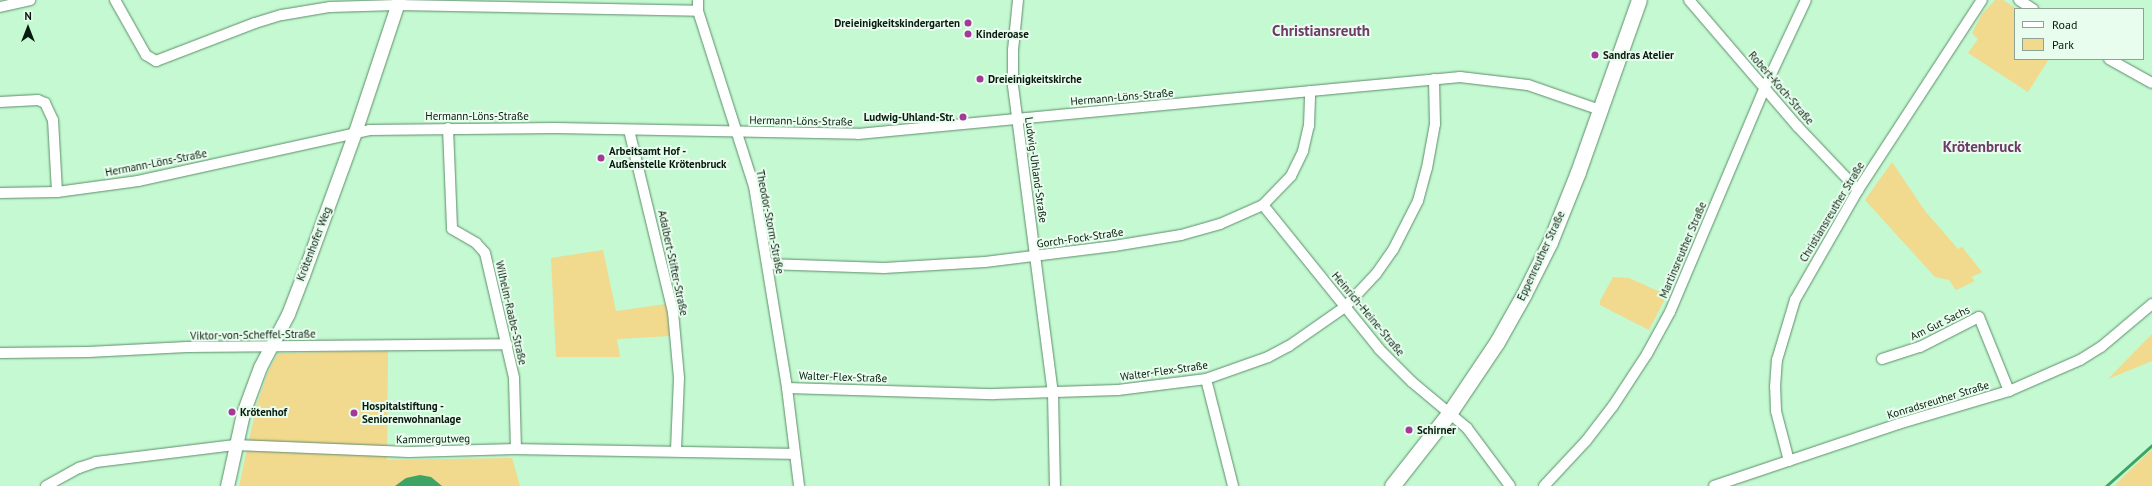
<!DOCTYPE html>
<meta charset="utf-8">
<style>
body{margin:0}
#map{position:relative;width:2152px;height:486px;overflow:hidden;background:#c4f9d1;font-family:"PT Sans",sans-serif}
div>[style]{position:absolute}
.green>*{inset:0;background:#f1d98d}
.water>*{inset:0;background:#3da463}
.stream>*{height:3px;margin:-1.5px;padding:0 1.5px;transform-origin:1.5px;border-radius:1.5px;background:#3da463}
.roads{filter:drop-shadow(0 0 1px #5c8d6a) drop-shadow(0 0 1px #5c8d6a)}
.minor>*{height:10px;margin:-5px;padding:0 5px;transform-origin:5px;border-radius:5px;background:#fff}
.tertiary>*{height:13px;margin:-6.5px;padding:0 6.5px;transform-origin:6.5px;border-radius:6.5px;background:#fff}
.secondary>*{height:15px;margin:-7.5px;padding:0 7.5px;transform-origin:7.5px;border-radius:7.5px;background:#fff}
.dots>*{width:11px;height:11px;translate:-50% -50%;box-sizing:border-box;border:2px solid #e8fded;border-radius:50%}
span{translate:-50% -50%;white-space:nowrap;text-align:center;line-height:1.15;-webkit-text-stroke:4px #e8fded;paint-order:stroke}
.poi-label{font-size:11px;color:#071b0e;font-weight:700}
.right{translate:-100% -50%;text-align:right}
.left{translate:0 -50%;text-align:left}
.street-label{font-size:11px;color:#071b0e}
.district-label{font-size:15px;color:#6f3968;font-weight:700}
.legend{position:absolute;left:2014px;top:8px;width:130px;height:52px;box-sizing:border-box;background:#e8fded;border:1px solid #8ea394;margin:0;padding:5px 7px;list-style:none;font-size:12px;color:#071b0e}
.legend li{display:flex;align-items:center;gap:8px;height:20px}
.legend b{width:20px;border:1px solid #8ea394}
.north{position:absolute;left:8px;top:8px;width:40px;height:40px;-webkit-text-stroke:3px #e8fded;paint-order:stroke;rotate:0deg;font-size:11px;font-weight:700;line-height:16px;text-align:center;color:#071b0e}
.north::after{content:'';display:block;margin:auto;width:14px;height:18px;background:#071b0e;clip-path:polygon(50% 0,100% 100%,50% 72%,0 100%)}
</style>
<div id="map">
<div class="green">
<i style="clip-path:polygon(1995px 0,2003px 0,2017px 9px,2015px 59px,2049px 59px,2028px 92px,1968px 53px,1978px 39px,1972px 33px,1982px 14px)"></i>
<i style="clip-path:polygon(1892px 162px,1925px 211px,1958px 249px,1962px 247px,1982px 272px,1971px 277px,1975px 281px,1956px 290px,1949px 280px,1935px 277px,1865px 200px)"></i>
<i style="clip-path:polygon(603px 250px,616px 311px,666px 304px,670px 336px,617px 339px,620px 357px,556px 357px,551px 258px)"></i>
<i style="clip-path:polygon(1613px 277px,1629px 278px,1667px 295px,1649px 330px,1600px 305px,1600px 301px)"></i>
<i style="clip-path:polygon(2152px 334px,2152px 361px,2108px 379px)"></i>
<i style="clip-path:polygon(388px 351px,387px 460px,512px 458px,520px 486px,239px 486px,257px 404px,268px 372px,278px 353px)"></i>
<i style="clip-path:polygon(2152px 449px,2152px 486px,2114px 486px)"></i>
</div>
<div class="water">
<i style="clip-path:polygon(420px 475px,431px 477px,442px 486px,395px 486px,406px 478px)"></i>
</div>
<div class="stream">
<i style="left:2106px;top:486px;width:62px;rotate:-41.7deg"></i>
</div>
<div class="roads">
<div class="minor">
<i style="left:115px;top:0;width:63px;rotate:60.6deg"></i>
<i style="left:146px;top:55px;width:12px;rotate:31deg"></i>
<i style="left:156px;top:61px;width:106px;rotate:-21deg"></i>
<i style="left:255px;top:23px;width:28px;rotate:-17deg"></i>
<i style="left:282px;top:15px;width:49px;rotate:-9.5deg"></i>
<i style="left:330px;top:7px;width:67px;rotate:-1.7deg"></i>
<i style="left:397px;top:5px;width:301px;rotate:1.1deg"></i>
<i style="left:698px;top:0;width:11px;rotate:90deg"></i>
<i style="left:698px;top:11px;width:184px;rotate:72.3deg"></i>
<i style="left:754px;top:186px;width:205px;rotate:80.7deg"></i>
<i style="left:787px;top:388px;width:99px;rotate:83deg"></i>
<i style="left:1018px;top:0;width:50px;rotate:95.7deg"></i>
<i style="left:1013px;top:50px;width:36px;rotate:90deg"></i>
<i style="left:1013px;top:86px;width:310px;rotate:82.6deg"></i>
<i style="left:1053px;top:393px;width:93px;rotate:88.8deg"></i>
<i style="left:1689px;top:0;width:167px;rotate:49.4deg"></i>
<i style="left:1798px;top:127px;width:87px;rotate:46.4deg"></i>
<i style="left:2019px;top:0;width:17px;rotate:33deg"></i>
<i style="left:0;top:7px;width:31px;rotate:-13deg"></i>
<i style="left:2109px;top:59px;width:49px;rotate:29.2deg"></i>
<i style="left:0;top:102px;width:38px;rotate:-3deg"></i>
<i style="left:38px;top:100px;width:8px;rotate:23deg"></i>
<i style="left:45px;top:103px;width:19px;rotate:65deg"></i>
<i style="left:53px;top:120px;width:72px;rotate:86.8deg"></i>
<i style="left:448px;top:128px;width:101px;rotate:87.7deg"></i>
<i style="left:452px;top:229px;width:28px;rotate:30deg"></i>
<i style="left:476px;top:243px;width:13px;rotate:48deg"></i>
<i style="left:485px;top:253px;width:128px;rotate:76.9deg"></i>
<i style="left:514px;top:378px;width:71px;rotate:88.4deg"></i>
<i style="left:629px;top:130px;width:187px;rotate:76.4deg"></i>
<i style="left:673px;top:312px;width:66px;rotate:84.8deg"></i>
<i style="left:679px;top:378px;width:73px;rotate:92.4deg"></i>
<i style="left:0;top:193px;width:57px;rotate:-1deg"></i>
<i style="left:57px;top:192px;width:82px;rotate:-7.7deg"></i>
<i style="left:138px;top:181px;width:237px;rotate:-12.4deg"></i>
<i style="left:369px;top:130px;width:186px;rotate:-0.6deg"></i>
<i style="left:555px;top:128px;width:303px;rotate:1.1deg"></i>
<i style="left:858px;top:134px;width:605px;rotate:-5.41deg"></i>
<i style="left:1460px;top:77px;width:68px;rotate:6.7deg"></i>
<i style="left:1528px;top:85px;width:76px;rotate:19.1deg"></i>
<i style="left:1263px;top:205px;width:185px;rotate:51.1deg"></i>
<i style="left:1379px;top:349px;width:47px;rotate:45deg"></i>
<i style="left:1412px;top:382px;width:72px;rotate:39.9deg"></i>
<i style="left:1467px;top:428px;width:72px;rotate:53.4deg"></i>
<i style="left:767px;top:264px;width:117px;rotate:2deg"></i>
<i style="left:884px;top:268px;width:101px;rotate:-3.4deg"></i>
<i style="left:985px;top:262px;width:130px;rotate:-7.1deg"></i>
<i style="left:1114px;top:246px;width:68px;rotate:-9.3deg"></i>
<i style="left:1181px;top:235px;width:41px;rotate:-15.8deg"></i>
<i style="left:1220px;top:224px;width:47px;rotate:-23.8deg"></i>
<i style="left:1263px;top:205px;width:40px;rotate:-46deg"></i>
<i style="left:1291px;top:176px;width:28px;rotate:-64deg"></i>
<i style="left:1303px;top:151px;width:26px;rotate:-77deg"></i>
<i style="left:1309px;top:126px;width:35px;rotate:-88deg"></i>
<i style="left:0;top:353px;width:88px;rotate:-0.7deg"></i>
<i style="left:88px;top:352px;width:99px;rotate:-2.9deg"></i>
<i style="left:187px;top:347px;width:320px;rotate:-0.5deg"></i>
<i style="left:1882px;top:359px;width:40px;rotate:-18deg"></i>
<i style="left:1920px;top:347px;width:66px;rotate:-27deg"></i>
<i style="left:1979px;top:317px;width:80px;rotate:67.9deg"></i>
<i style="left:1206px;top:379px;width:110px;rotate:75.8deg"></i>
<i style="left:787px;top:388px;width:207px;rotate:1.7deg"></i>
<i style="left:994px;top:394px;width:124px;rotate:-1.8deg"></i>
<i style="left:1118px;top:390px;width:89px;rotate:-7.1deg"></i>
<i style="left:1206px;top:379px;width:66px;rotate:-19.5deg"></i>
<i style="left:1268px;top:357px;width:24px;rotate:-28deg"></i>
<i style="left:1289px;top:346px;width:68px;rotate:-34.9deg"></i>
<i style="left:1345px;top:307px;width:45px;rotate:-46.8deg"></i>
<i style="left:1376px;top:274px;width:29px;rotate:-55deg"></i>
<i style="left:1393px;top:250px;width:55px;rotate:-63deg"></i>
<i style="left:1418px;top:201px;width:34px;rotate:-75deg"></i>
<i style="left:1427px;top:168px;width:45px;rotate:-79.7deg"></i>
<i style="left:1435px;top:124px;width:45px;rotate:-91.3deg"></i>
<i style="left:1789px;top:461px;width:52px;rotate:-104.6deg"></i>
<i style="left:1776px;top:411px;width:24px;rotate:-92deg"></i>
<i style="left:1775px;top:387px;width:27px;rotate:-86deg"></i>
<i style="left:1777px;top:360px;width:63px;rotate:-73.3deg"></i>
<i style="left:1795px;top:300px;width:127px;rotate:-60.2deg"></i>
<i style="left:1858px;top:190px;width:227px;rotate:-56.9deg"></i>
<i style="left:46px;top:486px;width:38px;rotate:-29deg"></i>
<i style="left:79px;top:468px;width:18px;rotate:-19deg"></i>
<i style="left:96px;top:462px;width:140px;rotate:-7deg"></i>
<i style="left:235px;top:445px;width:174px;rotate:2.3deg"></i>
<i style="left:409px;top:452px;width:107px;rotate:-1.6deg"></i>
<i style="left:516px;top:449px;width:279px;rotate:1deg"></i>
<i style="left:1544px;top:486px;width:62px;rotate:-47deg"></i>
<i style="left:1586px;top:441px;width:44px;rotate:-52.4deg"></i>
<i style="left:1613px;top:406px;width:62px;rotate:-56.8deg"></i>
<i style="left:1647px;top:354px;width:48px;rotate:-61.3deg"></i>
<i style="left:1670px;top:312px;width:244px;rotate:-67.1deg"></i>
<i style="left:1765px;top:87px;width:96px;rotate:-64.8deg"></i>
<i style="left:1714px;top:486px;width:194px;rotate:-18.6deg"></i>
<i style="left:1898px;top:424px;width:116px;rotate:-16.6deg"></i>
<i style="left:2009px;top:391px;width:77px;rotate:-23.6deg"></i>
<i style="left:2080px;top:360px;width:25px;rotate:-32deg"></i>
<i style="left:2101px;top:347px;width:67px;rotate:-40.1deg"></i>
</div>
<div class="tertiary">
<i style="left:227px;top:486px;width:75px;rotate:-77.6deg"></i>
<i style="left:243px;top:413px;width:49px;rotate:-69.7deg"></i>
<i style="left:260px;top:367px;width:60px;rotate:-62.2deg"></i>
<i style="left:288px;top:314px;width:42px;rotate:-69deg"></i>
<i style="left:303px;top:275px;width:152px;rotate:-70deg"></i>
<i style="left:355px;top:132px;width:139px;rotate:-71.6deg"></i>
</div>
<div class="secondary">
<i style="left:1392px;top:486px;width:94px;rotate:-51.9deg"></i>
<i style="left:1450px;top:412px;width:84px;rotate:-56.1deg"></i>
<i style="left:1497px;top:342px;width:55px;rotate:-60.6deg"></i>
<i style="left:1524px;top:294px;width:58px;rotate:-63.4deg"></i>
<i style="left:1550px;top:242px;width:75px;rotate:-68.2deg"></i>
<i style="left:1578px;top:172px;width:182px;rotate:-70.5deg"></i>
</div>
</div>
<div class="dots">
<i style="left:968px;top:23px;background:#a53999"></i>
<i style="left:968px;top:34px;background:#a53999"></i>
<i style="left:1595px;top:55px;background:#a53999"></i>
<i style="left:980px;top:79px;background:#a53999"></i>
<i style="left:963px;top:117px;background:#a53999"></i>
<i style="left:601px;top:158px;background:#a53999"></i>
<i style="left:232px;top:412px;background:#a53999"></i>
<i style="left:354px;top:413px;background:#a53999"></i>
<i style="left:1409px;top:430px;background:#a53999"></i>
</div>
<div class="poi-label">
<span class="right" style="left:960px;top:23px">Dreieinigkeitskindergarten</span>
<span class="left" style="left:976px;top:34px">Kinderoase</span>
<span class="left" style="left:1603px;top:55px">Sandras Atelier</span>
<span class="left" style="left:988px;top:79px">Dreieinigkeitskirche</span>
<span class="right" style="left:955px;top:117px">Ludwig-Uhland-Str.</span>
<span class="left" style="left:609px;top:158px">Arbeitsamt Hof -<br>Außenstelle Krötenbruck</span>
<span class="left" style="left:362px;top:413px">Hospitalstiftung -<br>Seniorenwohnanlage</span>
<span class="left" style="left:240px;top:412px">Krötenhof</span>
<span class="left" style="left:1417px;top:430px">Schirner</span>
</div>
<div class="street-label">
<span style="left:1781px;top:88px;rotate:49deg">Robert-Koch-Straße</span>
<span style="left:1122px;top:97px;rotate:-5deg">Hermann-Löns-Straße</span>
<span style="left:477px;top:116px">Hermann-Löns-Straße</span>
<span style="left:801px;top:121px;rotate:1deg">Hermann-Löns-Straße</span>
<span style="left:156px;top:163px;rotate:-11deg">Hermann-Löns-Straße</span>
<span style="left:1036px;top:170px;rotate:82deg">Ludwig-Uhland-Straße</span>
<span style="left:1832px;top:212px;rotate:-59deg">Christiansreuther Straße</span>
<span style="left:770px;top:222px;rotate:79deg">Theodor-Storm-Straße</span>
<span style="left:1080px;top:238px;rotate:-8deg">Gorch-Fock-Straße</span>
<span style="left:314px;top:244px;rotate:-69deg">Krötenhofer Weg</span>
<span style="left:1683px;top:250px;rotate:-67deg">Martinsreuther Straße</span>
<span style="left:1541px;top:256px;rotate:-65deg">Eppenreuther Straße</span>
<span style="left:673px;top:263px;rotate:78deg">Adalbert-Stifter-Straße</span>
<span style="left:511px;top:313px;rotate:77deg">Wilhelm-Raabe-Straße</span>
<span style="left:1368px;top:314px;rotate:50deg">Heinrich-Heine-Straße</span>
<span style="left:1940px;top:323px;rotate:-26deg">Am Gut Sachs</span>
<span style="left:253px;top:335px;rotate:-1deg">Viktor-von-Scheffel-Straße</span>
<span style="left:1164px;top:371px;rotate:-8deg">Walter-Flex-Straße</span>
<span style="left:843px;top:377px;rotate:2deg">Walter-Flex-Straße</span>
<span style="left:1938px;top:400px;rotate:-17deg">Konradsreuther Straße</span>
<span style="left:433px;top:439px;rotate:-1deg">Kammergutweg</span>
</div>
<div class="district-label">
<span style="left:1321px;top:31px">Christiansreuth</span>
<span style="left:1982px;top:147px">Krötenbruck</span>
</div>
<ul class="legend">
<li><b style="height:5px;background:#fff"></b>Road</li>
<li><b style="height:11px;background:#f1d98d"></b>Park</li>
</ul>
<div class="north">N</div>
</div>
